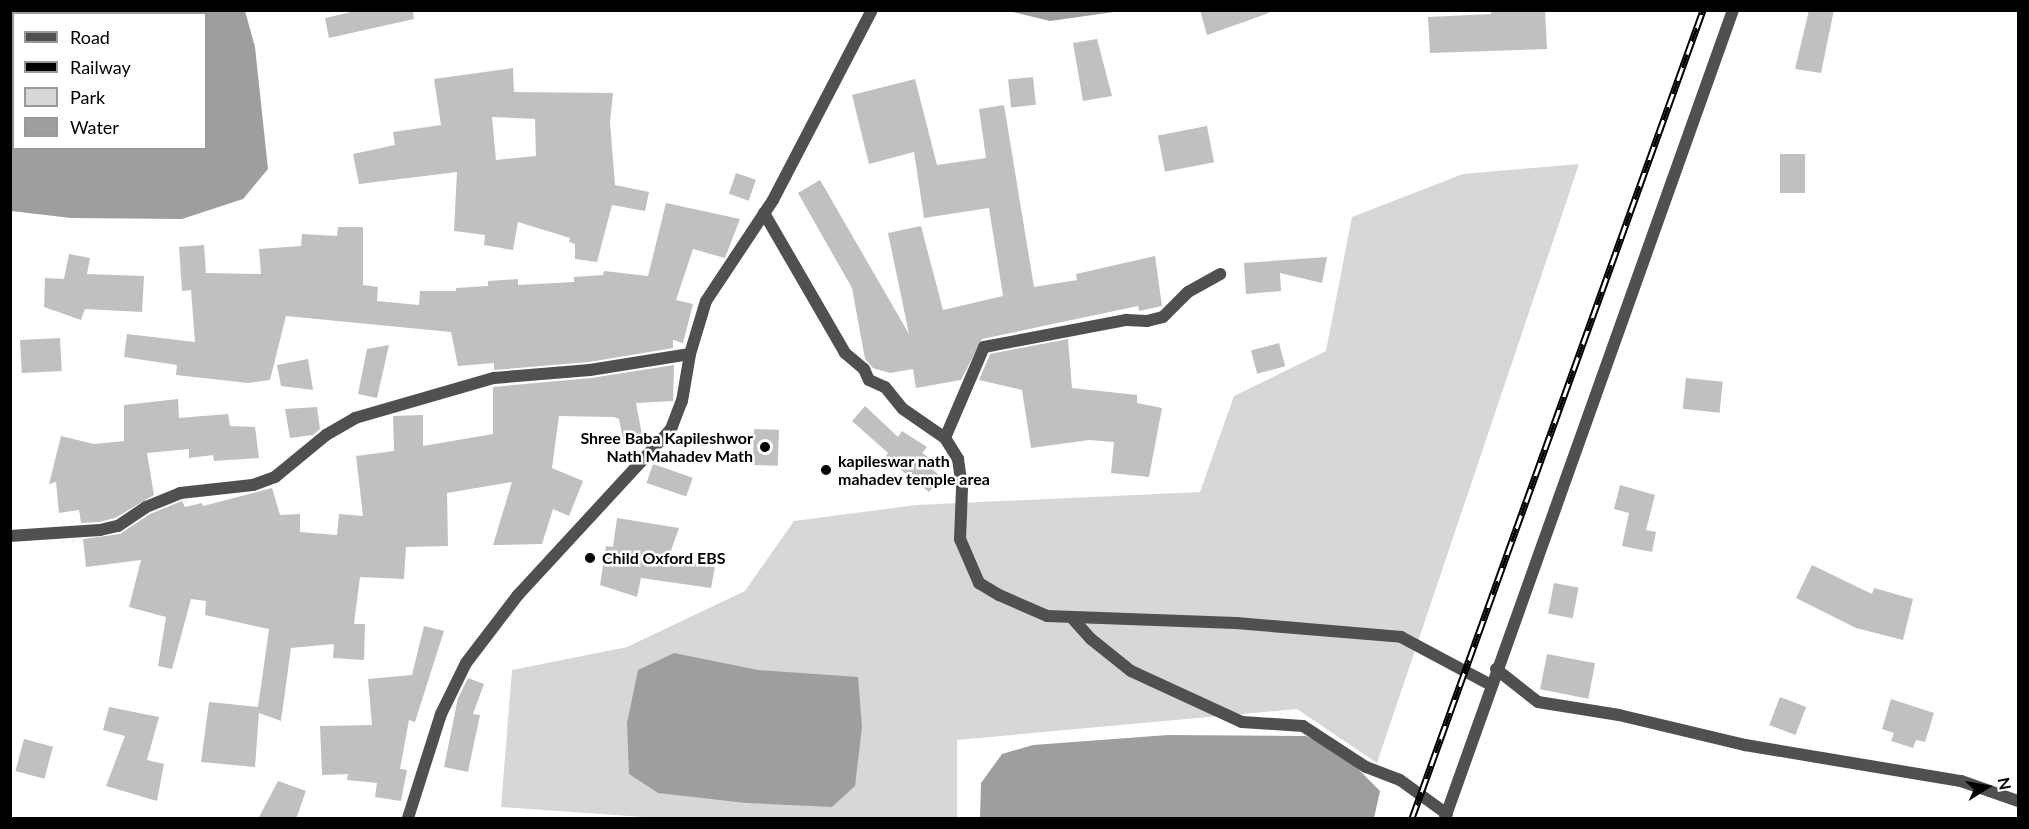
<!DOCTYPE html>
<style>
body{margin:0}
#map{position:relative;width:2029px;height:829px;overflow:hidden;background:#fff;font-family:Lato,sans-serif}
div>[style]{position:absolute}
.green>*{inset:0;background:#d7d7d7}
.water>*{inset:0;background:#9e9e9e}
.building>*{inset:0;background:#c0c0c0;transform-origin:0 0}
.street>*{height:12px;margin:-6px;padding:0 6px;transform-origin:6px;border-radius:6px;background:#505050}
.rail>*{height:7px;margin-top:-3.5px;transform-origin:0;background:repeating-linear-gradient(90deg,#fff 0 14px,#000 0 28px);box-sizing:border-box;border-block:2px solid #000}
.dots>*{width:16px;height:16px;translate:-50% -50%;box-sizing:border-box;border:3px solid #fff;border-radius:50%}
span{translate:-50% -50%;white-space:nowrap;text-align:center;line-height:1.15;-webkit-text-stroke:5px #fff;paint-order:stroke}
.poi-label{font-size:16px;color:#000;font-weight:700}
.right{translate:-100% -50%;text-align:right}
.left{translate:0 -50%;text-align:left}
.frame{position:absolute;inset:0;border:12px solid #000;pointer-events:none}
.legend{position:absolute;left:12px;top:12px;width:195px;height:138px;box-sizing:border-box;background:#fff;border:2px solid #999;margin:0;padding:8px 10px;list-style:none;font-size:18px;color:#000}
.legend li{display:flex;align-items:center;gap:12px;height:30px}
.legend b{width:30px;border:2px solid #999}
.north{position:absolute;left:1957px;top:757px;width:60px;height:60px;-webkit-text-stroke:4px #fff;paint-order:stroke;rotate:79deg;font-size:16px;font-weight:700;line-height:24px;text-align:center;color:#000}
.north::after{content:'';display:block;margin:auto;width:21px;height:27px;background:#000;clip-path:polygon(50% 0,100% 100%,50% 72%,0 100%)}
</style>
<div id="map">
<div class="green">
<i style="clip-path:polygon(1579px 164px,1377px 763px,1297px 709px,957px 740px,957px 818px,658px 818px,501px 807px,512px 670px,627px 647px,745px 591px,794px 521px,916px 505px,1200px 492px,1234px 396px,1326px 351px,1352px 217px,1463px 174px)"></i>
</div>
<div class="water">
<i style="clip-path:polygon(evenodd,11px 10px,245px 11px,255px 47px,268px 169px,243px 199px,182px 219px,71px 218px,11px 211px,11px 10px,14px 14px,206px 14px,206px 148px,14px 148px,14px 14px)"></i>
<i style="clip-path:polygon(1009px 11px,1121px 11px,1050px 21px)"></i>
<i style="clip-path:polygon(674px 653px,758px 670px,858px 677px,862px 727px,855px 786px,832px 807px,746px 803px,658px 793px,629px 774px,627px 723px,638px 670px)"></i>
<i style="clip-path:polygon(1168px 735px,1306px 736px,1342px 753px,1380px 791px,1374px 818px,980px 818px,981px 783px,1002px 754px,1033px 745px)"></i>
</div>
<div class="building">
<i style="clip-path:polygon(360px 10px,413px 10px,414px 19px,329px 38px,325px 18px)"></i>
<i style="clip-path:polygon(1200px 10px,1268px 10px,1269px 13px,1207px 35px)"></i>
<i style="clip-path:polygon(1491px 10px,1545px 10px,1547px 49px,1430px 53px,1428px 17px,1491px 14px)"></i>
<i style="clip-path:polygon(1809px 10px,1834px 10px,1821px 73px,1795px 69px)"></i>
<i style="clip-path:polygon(1097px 39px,1112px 96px,1083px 101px,1073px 43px)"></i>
<i style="clip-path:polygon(evenodd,513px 68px,514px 92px,613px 93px,610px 122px,615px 185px,649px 192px,645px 211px,612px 205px,597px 262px,575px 259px,575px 244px,569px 242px,570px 238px,518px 222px,513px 250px,484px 245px,485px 235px,454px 231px,457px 172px,359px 184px,353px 154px,395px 145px,393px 132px,441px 125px,434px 79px,513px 68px,492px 117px,535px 119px,536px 156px,496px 160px,492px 117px)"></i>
<i style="left:1033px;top:77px;width:28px;height:25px;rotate:84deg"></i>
<i style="clip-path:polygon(915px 79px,937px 165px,986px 158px,979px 109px,1004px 105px,1034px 287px,1077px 280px,1076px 274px,1155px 256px,1162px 306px,1139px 311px,1138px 306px,982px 339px,961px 380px,916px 388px,913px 369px,890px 373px,873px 368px,865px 359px,852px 288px,798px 193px,820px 180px,909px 334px,888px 233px,921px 226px,943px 310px,1003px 296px,989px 208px,924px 218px,914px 152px,869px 164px,852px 95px)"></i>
<i style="left:1207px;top:126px;width:37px;height:50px;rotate:79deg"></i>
<i style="left:1780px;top:154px;width:25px;height:39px"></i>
<i style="left:736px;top:173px;width:21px;height:22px;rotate:19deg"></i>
<i style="clip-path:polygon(666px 203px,740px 219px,725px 258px,693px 249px,676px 300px,693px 304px,683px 343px,673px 340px,673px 348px,589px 362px,494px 370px,494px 363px,458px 366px,451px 332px,286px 316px,270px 380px,248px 383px,176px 375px,177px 365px,124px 357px,127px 334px,195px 342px,191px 290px,182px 291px,179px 247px,204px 245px,206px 273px,261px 274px,259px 249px,301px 246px,302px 234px,337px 236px,338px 227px,363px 227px,363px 285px,378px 287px,377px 301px,419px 305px,420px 291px,456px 291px,456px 288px,488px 286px,488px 281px,518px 279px,518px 285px,574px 282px,574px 277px,603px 275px,604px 271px,648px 276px)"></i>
<i style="clip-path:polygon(69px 254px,90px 258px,87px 274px,144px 276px,142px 312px,85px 309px,81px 320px,44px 307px,45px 278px,64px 279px)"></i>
<i style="clip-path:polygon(1327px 257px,1322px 283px,1280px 273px,1281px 291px,1246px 294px,1244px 263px)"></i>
<i style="left:60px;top:338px;width:33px;height:40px;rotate:87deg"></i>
<i style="clip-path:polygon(1068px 339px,1072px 388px,1137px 395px,1137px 403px,1162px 408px,1149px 477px,1111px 473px,1114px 442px,1089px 440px,1031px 448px,1022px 390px,979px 380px,990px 354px)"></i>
<i style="left:1279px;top:343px;width:24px;height:29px;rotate:75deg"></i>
<i style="clip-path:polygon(389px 345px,377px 398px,358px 394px,367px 349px)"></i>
<i style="clip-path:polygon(308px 359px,313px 390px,281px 386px,277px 365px)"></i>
<i style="clip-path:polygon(674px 365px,673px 401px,636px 403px,643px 440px,624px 444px,619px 419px,614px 417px,559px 416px,552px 468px,583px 481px,569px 516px,553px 509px,542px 544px,493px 545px,512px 482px,447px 493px,448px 546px,406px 547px,404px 579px,360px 577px,354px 624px,365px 624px,364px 660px,333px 658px,334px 644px,291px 648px,281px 721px,259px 713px,255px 767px,201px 762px,209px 702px,258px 707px,269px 629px,205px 615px,206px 601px,191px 599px,172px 669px,158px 666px,166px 617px,129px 607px,141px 560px,86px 567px,83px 539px,120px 534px,150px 514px,182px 501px,185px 507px,202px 503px,203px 506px,272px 488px,280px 515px,300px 514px,300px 532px,337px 535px,339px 514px,363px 516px,356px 456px,394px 451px,393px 416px,423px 415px,423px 446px,493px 434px,493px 387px,591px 378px)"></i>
<i style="left:1686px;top:378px;width:37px;height:31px;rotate:6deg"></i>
<i style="clip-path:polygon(178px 399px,179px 418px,228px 414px,230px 426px,255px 427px,259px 458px,214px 461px,213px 455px,189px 458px,189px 449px,147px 453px,154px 495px,115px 518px,99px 522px,81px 523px,79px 510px,59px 513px,56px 482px,49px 484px,61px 436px,94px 444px,124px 441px,124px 405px)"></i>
<i style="clip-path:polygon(865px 406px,898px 437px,902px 431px,927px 447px,922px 453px,934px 461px,931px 468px,942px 478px,929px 492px,885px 457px,888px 453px,852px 421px)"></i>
<i style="clip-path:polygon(317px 407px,320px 429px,313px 435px,290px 438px,285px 409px)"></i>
<i style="left:754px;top:429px;width:25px;height:36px;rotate:2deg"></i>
<i style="left:653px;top:464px;width:42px;height:20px;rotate:19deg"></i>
<i style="clip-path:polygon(1620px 485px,1655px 495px,1646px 530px,1656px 532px,1652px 552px,1622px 546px,1629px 513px,1614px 509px)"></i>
<i style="clip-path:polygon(617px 518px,679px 528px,668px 559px,715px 567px,711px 588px,641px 578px,637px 597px,600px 585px,606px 546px,613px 547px)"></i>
<i style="clip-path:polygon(1812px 565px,1872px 594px,1874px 588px,1913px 599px,1903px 640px,1856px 628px,1796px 598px)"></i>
<i style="left:1554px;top:583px;width:25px;height:31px;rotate:11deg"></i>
<i style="clip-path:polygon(424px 626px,444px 631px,415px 722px,409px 720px,400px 769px,407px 770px,401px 801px,375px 797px,377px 783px,347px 780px,348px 774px,322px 775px,320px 726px,372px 725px,368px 679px,412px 675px)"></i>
<i style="left:1547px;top:654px;width:49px;height:36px;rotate:11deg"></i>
<i style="clip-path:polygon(468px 678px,484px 684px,473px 714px,480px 715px,468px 772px,444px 767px,458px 698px)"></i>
<i style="left:1780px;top:697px;width:28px;height:30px;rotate:21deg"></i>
<i style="clip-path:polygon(1891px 699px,1934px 713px,1925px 742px,1916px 740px,1913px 748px,1891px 741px,1894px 733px,1882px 729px)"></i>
<i style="clip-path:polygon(109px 707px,159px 717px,147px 760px,164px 764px,157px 801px,106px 786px,125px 736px,103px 730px)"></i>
<i style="left:24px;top:739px;width:30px;height:33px;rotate:15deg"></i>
<i style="clip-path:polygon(278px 781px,306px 791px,296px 819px,258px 819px)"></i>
</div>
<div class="street">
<i style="left:764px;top:213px;width:162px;rotate:59.9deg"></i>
<i style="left:845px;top:353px;width:25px;rotate:40deg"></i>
<i style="left:864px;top:369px;width:12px;rotate:66deg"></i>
<i style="left:869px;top:380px;width:17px;rotate:24deg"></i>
<i style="left:885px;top:387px;width:28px;rotate:51deg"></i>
<i style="left:903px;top:409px;width:51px;rotate:34.6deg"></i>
<i style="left:945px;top:438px;width:99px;rotate:-66.8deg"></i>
<i style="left:984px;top:347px;width:145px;rotate:-10.8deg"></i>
<i style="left:1126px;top:320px;width:21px;rotate:3deg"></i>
<i style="left:1147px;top:321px;width:16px;rotate:-14deg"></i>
<i style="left:1163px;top:317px;width:35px;rotate:-45deg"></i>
<i style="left:1188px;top:292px;width:37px;rotate:-29deg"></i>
<i style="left:945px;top:438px;width:25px;rotate:58deg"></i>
<i style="left:958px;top:459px;width:29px;rotate:82deg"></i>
<i style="left:962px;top:488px;width:51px;rotate:92.2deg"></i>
<i style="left:960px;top:539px;width:48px;rotate:66.6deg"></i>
<i style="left:979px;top:583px;width:23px;rotate:31deg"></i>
<i style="left:999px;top:595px;width:52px;rotate:23.6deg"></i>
<i style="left:1047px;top:616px;width:189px;rotate:2.1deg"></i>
<i style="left:1236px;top:623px;width:166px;rotate:4.8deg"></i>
<i style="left:1401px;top:637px;width:102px;rotate:28.1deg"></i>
<i style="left:10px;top:536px;width:90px;rotate:-3.8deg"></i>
<i style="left:100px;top:530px;width:18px;rotate:-13deg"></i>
<i style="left:118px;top:526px;width:34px;rotate:-34deg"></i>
<i style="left:146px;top:507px;width:37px;rotate:-22deg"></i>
<i style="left:180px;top:493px;width:73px;rotate:-6.3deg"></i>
<i style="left:253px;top:485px;width:23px;rotate:-20deg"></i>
<i style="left:275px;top:477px;width:66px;rotate:-39.5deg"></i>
<i style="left:326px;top:435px;width:34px;rotate:-30deg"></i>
<i style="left:355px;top:418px;width:145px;rotate:-16.1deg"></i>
<i style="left:494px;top:378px;width:96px;rotate:-4.8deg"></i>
<i style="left:590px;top:370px;width:101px;rotate:-9.1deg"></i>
<i style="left:1072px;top:618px;width:28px;rotate:48deg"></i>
<i style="left:1091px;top:639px;width:51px;rotate:38.7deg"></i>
<i style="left:1131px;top:671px;width:122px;rotate:24.7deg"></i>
<i style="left:1242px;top:722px;width:61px;rotate:3.8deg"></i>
<i style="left:1303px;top:726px;width:75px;rotate:33.1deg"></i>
<i style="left:1366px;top:767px;width:36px;rotate:21deg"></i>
<i style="left:1400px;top:780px;width:58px;rotate:35.9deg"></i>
<i style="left:1496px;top:669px;width:53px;rotate:38.2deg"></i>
<i style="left:1538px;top:702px;width:82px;rotate:9.1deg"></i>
<i style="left:1619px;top:715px;width:130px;rotate:13.4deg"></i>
<i style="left:1745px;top:745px;width:219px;rotate:9.5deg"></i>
<i style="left:1961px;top:781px;width:60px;rotate:19.3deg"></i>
<i style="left:408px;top:818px;width:109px;rotate:-72.4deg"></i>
<i style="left:441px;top:714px;width:57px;rotate:-63.9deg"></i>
<i style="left:466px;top:663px;width:86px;rotate:-52.6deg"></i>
<i style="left:518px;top:595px;width:226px;rotate:-47.3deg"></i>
<i style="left:671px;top:429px;width:30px;rotate:-69deg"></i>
<i style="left:682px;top:401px;width:48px;rotate:-80.3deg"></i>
<i style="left:690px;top:354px;width:55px;rotate:-73.2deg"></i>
<i style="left:706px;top:301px;width:121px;rotate:-56.4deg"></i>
<i style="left:773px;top:200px;width:214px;rotate:-62.5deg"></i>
<i style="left:1445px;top:818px;width:858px;rotate:-70.38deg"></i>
</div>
<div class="rail">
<i style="left:1412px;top:818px;width:859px;rotate:-70.19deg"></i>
</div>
<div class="dots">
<i style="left:765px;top:447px;background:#000"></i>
<i style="left:826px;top:470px;background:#000"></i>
<i style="left:590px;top:558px;background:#000"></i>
</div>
<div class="poi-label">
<span class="right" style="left:753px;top:447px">Shree Baba Kapileshwor<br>Nath Mahadev Math</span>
<span class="left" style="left:838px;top:470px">kapileswar nath<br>mahadev temple area</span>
<span class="left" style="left:602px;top:558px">Child Oxford EBS</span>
</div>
<div class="frame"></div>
<ul class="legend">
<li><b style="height:8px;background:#505050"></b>Road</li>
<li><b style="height:8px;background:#000"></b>Railway</li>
<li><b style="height:16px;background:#d7d7d7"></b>Park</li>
<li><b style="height:16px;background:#9e9e9e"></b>Water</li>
</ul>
<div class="north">N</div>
</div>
